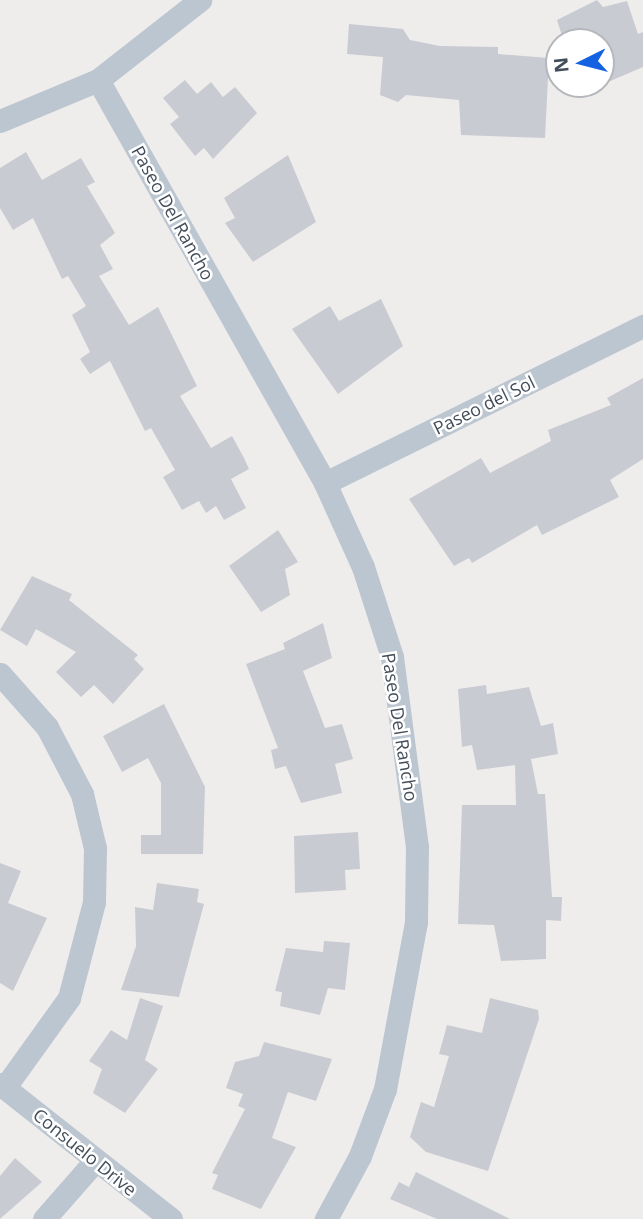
<!DOCTYPE html>
<style>
body{margin:0}
#map{position:relative;width:643px;height:1219px;overflow:hidden;background:#efecec;font-family:"Open Sans",sans-serif}
div>[style]{position:absolute}
.building>*{inset:0;background:#c9cbd2}
.minor>*{height:23px;margin:-11.5px;padding:0 11.5px;transform-origin:11.5px;border-radius:11.5px;background:#bcc6d0}
span{translate:-50% -50%;white-space:nowrap;text-align:center;line-height:1.15;-webkit-text-stroke:5px #fff;paint-order:stroke}
.street-label{font-size:18px;color:#444e5a}
.north{position:absolute;left:545px;top:28px;width:70px;height:70px;box-sizing:border-box;background:#fff;border:2px solid #b4b8bd;border-radius:50%;rotate:264deg;font-size:19px;font-weight:700;line-height:28px;text-align:center;color:#444e5a}
.north::after{content:'';display:block;margin:auto;width:24px;height:32px;background:#1461e2;clip-path:polygon(50% 0,100% 100%,50% 72%,0 100%)}
</style>
<div id="map">
<div class="building">
<i style="clip-path:polygon(597px 0,603px 7px,627px 1px,638px 34px,643px 32px,643px 67px,601px 85px,601px 42px,564px 42px,557px 20px)"></i>
<i style="clip-path:polygon(349px 24px,403px 29px,410px 40px,440px 46px,498px 47px,498px 54px,549px 58px,545px 138px,461px 135px,459px 100px,406px 95px,398px 102px,380px 95px,383px 57px,347px 54px)"></i>
<i style="clip-path:polygon(185px 80px,197px 94px,211px 82px,223px 97px,235px 87px,257px 113px,213px 159px,204px 148px,195px 156px,170px 124px,179px 117px,163px 98px)"></i>
<i style="clip-path:polygon(26px 152px,42px 180px,81px 158px,95px 182px,87px 186px,115px 233px,100px 245px,113px 269px,99px 276px,129px 325px,158px 307px,197px 386px,180px 396px,211px 448px,232px 436px,244px 458px,249px 469px,231px 479px,246px 508px,224px 520px,216px 506px,206px 513px,199px 501px,182px 510px,163px 477px,175px 470px,151px 428px,145px 431px,110px 361px,90px 374px,80px 359px,90px 352px,72px 315px,86px 306px,68px 276px,62px 279px,33px 218px,13px 230px,0 208px,0 168px)"></i>
<i style="clip-path:polygon(288px 155px,316px 222px,253px 262px,225px 223px,235px 218px,224px 198px)"></i>
<i style="clip-path:polygon(381px 299px,403px 346px,338px 394px,292px 329px,330px 306px,339px 321px)"></i>
<i style="clip-path:polygon(643px 378px,643px 459px,610px 480px,619px 497px,542px 535px,537px 525px,472px 563px,469px 558px,454px 566px,409px 499px,481px 458px,490px 473px,551px 441px,548px 430px,611px 405px,607px 398px)"></i>
<i style="clip-path:polygon(278px 530px,298px 562px,285px 569px,290px 595px,261px 612px,229px 566px)"></i>
<i style="clip-path:polygon(32px 576px,72px 594px,69px 600px,138px 655px,134px 659px,144px 669px,113px 704px,94px 685px,81px 697px,56px 672px,76px 652px,36px 629px,27px 646px,0 630px)"></i>
<i style="clip-path:polygon(323px 623px,332px 658px,303px 671px,325px 728px,342px 724px,353px 759px,335px 764px,342px 793px,301px 803px,286px 766px,275px 769px,271px 750px,278px 748px,246px 664px,285px 649px,283px 643px)"></i>
<i style="clip-path:polygon(486px 685px,487px 694px,529px 687px,541px 726px,553px 723px,558px 754px,531px 759px,538px 794px,545px 794px,552px 897px,562px 897px,561px 921px,546px 920px,546px 959px,501px 961px,494px 925px,458px 924px,462px 805px,516px 805px,515px 765px,477px 770px,472px 745px,462px 747px,458px 689px)"></i>
<i style="clip-path:polygon(164px 704px,205px 787px,203px 854px,141px 854px,141px 835px,161px 835px,161px 783px,148px 758px,122px 772px,103px 736px)"></i>
<i style="clip-path:polygon(358px 832px,360px 869px,345px 870px,346px 890px,295px 893px,294px 836px)"></i>
<i style="clip-path:polygon(0 863px,21px 871px,8px 903px,47px 918px,13px 991px,0 983px)"></i>
<i style="clip-path:polygon(157px 883px,199px 889px,197px 902px,204px 904px,179px 997px,121px 990px,136px 946px,135px 907px,153px 910px)"></i>
<i style="clip-path:polygon(324px 941px,350px 943px,345px 990px,328px 988px,320px 1015px,280px 1006px,282px 992px,275px 991px,286px 948px,323px 952px)"></i>
<i style="clip-path:polygon(140px 998px,163px 1006px,145px 1060px,158px 1069px,125px 1113px,93px 1093px,102px 1069px,89px 1061px,111px 1030px,127px 1040px)"></i>
<i style="clip-path:polygon(490px 998px,538px 1010px,539px 1019px,488px 1171px,426px 1152px,410px 1137px,421px 1102px,434px 1107px,449px 1056px,439px 1054px,447px 1025px,482px 1033px)"></i>
<i style="clip-path:polygon(264px 1042px,332px 1059px,316px 1101px,288px 1092px,272px 1138px,296px 1147px,261px 1209px,212px 1189px,218px 1175px,212px 1173px,245px 1109px,238px 1106px,243px 1094px,226px 1088px,235px 1062px,259px 1056px)"></i>
<i style="clip-path:polygon(15px 1158px,42px 1182px,0 1219px,0 1176px)"></i>
<i style="clip-path:polygon(416px 1172px,510px 1219px,437px 1219px,390px 1199px,399px 1182px,409px 1187px)"></i>
</div>
<div class="minor">
<i style="left:98px;top:80px;width:463px;rotate:60.6deg"></i>
<i style="left:325px;top:483px;width:92px;rotate:65.7deg"></i>
<i style="left:363px;top:567px;width:95px;rotate:72.1deg"></i>
<i style="left:392px;top:657px;width:192px;rotate:82.5deg"></i>
<i style="left:417px;top:847px;width:75px;rotate:90.8deg"></i>
<i style="left:416px;top:922px;width:170px;rotate:100.5deg"></i>
<i style="left:385px;top:1089px;width:72px;rotate:110.5deg"></i>
<i style="left:360px;top:1156px;width:72px;rotate:118.4deg"></i>
<i style="left:0;top:121px;width:106px;rotate:-22.7deg"></i>
<i style="left:98px;top:80px;width:130px;rotate:-38.1deg"></i>
<i style="left:325px;top:483px;width:355px;rotate:-26.3deg"></i>
<i style="left:0;top:674px;width:71px;rotate:48.4deg"></i>
<i style="left:47px;top:727px;width:76px;rotate:62.4deg"></i>
<i style="left:82px;top:794px;width:56px;rotate:76.5deg"></i>
<i style="left:95px;top:848px;width:54px;rotate:91.1deg"></i>
<i style="left:94px;top:902px;width:99px;rotate:104.6deg"></i>
<i style="left:69px;top:998px;width:110px;rotate:125.7deg"></i>
<i style="left:0;top:1084px;width:218px;rotate:38.3deg"></i>
<i style="left:44px;top:1219px;width:76px;rotate:-48.7deg"></i>
</div>
<div class="street-label">
<span style="left:173px;top:213px;rotate:61deg">Paseo Del Rancho</span>
<span style="left:484px;top:405px;rotate:-26deg">Paseo del Sol</span>
<span style="left:400px;top:727px;rotate:81deg">Paseo Del Rancho</span>
<span style="left:85px;top:1152px;rotate:39deg">Consuelo Drive</span>
</div>
<div class="north">N</div>
</div>
